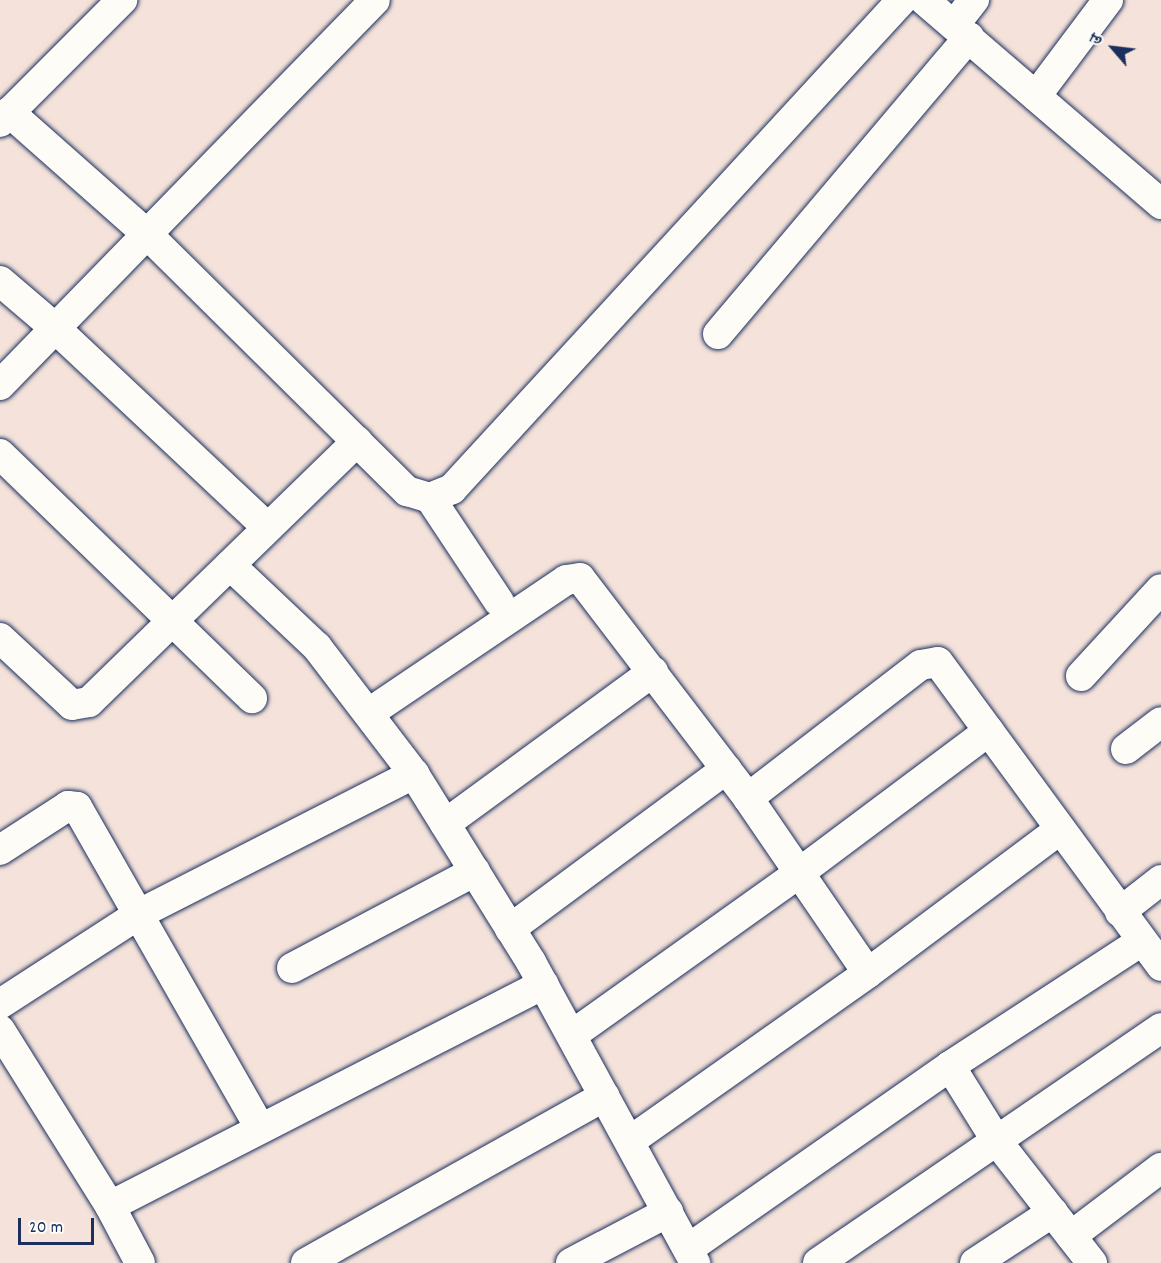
<!DOCTYPE html>
<meta charset="utf-8">
<style>
body{margin:0}
#map{position:relative;width:1161px;height:1263px;overflow:hidden;background:#f5e3db;font-family:Dekko,"Playpen Sans Deva",sans-serif}
div>[style]{position:absolute}
.roads{filter:drop-shadow(0 0 2px #1b2f5e) drop-shadow(0 0 2px #1b2f5e)}
.minor>*{height:30px;margin:-15px;padding:0 15px;transform-origin:15px;border-radius:15px;background:#fdfcf7}
span{translate:-50% -50%;white-space:nowrap;text-align:center;line-height:1.15;-webkit-text-stroke:6px #fdfcf7;paint-order:stroke}
.north{position:absolute;left:1083px;top:18px;width:60px;height:60px;-webkit-text-stroke:4px #fdfcf7;paint-order:stroke;rotate:298deg;font-size:16px;font-weight:700;line-height:24px;text-align:center;color:#1b2f5e}
.north::after{content:'';display:block;margin:auto;width:21px;height:27px;background:#1b2f5e;clip-path:polygon(50% 0,100% 100%,50% 72%,0 100%)}
.scale{position:absolute;left:18px;top:1218px;width:76px;height:27px;box-sizing:border-box;border:3px solid #1b2f5e;border-top:0;padding-left:8px;font-size:18px;line-height:21px;white-space:nowrap;color:#1b2f5e;-webkit-text-stroke:4px #fdfcf7;paint-order:stroke}
</style>
<div id="map">
<div class="roads">
<div class="minor">
<i style="left:924px;top:0;width:313px;rotate:40.7deg"></i>
<i style="left:955px;top:24px;width:31px;rotate:-52deg"></i>
<i style="left:1036px;top:96px;width:120px;rotate:-53.1deg"></i>
<i style="left:9px;top:112px;width:184px;rotate:41.5deg"></i>
<i style="left:147px;top:234px;width:366px;rotate:44.7deg"></i>
<i style="left:407px;top:491px;width:24px;rotate:17deg"></i>
<i style="left:430px;top:498px;width:24px;rotate:-22deg"></i>
<i style="left:452px;top:489px;width:665px;rotate:-47.38deg"></i>
<i style="left:0;top:122px;width:173px;rotate:-45deg"></i>
<i style="left:0;top:281px;width:72px;rotate:40.5deg"></i>
<i style="left:55px;top:328px;width:291px;rotate:43.2deg"></i>
<i style="left:718px;top:334px;width:389px;rotate:-49.8deg"></i>
<i style="left:0;top:385px;width:537px;rotate:-45.75deg"></i>
<i style="left:0;top:454px;width:351px;rotate:44.1deg"></i>
<i style="left:430px;top:498px;width:125px;rotate:56.4deg"></i>
<i style="left:230px;top:565px;width:120px;rotate:43.3deg"></i>
<i style="left:317px;top:647px;width:160px;rotate:52.6deg"></i>
<i style="left:414px;top:774px;width:221px;rotate:58.1deg"></i>
<i style="left:531px;top:962px;width:343px;rotate:61.4deg"></i>
<i style="left:0;top:638px;width:98px;rotate:42.9deg"></i>
<i style="left:72px;top:705px;width:17px;rotate:-10deg"></i>
<i style="left:89px;top:702px;width:374px;rotate:-44.2deg"></i>
<i style="left:1081px;top:676px;width:118px;rotate:-47.4deg"></i>
<i style="left:369px;top:713px;width:238px;rotate:-34deg"></i>
<i style="left:566px;top:580px;width:14px;rotate:-8deg"></i>
<i style="left:580px;top:578px;width:277px;rotate:52.6deg"></i>
<i style="left:748px;top:798px;width:212px;rotate:55.6deg"></i>
<i style="left:868px;top:973px;width:237px;rotate:-36.8deg"></i>
<i style="left:1126px;top:749px;width:44px;rotate:-37.6deg"></i>
<i style="left:748px;top:798px;width:218px;rotate:-37.6deg"></i>
<i style="left:921px;top:665px;width:17px;rotate:-10deg"></i>
<i style="left:938px;top:662px;width:377px;rotate:53.7deg"></i>
<i style="left:445px;top:824px;width:258px;rotate:-36.2deg"></i>
<i style="left:0;top:850px;width:81px;rotate:-32.9deg"></i>
<i style="left:68px;top:806px;width:9px;rotate:6deg"></i>
<i style="left:77px;top:807px;width:369px;rotate:60.3deg"></i>
<i style="left:1120px;top:912px;width:52px;rotate:-38deg"></i>
<i style="left:510px;top:929px;width:269px;rotate:-36.5deg"></i>
<i style="left:292px;top:968px;width:207px;rotate:-27.9deg"></i>
<i style="left:0;top:1004px;width:166px;rotate:-32.9deg"></i>
<i style="left:139px;top:914px;width:309px;rotate:-27deg"></i>
<i style="left:0;top:1030px;width:208px;rotate:58deg"></i>
<i style="left:110px;top:1206px;width:64px;rotate:62.2deg"></i>
<i style="left:572px;top:1035px;width:279px;rotate:-35.5deg"></i>
<i style="left:799px;top:873px;width:237px;rotate:-36.8deg"></i>
<i style="left:950px;top:1066px;width:87px;rotate:58.1deg"></i>
<i style="left:996px;top:1140px;width:156px;rotate:52deg"></i>
<i style="left:630px;top:1141px;width:291px;rotate:-35.2deg"></i>
<i style="left:110px;top:1206px;width:487px;rotate:-27.1deg"></i>
<i style="left:1071px;top:1236px;width:113px;rotate:-37.1deg"></i>
<i style="left:688px;top:1249px;width:320px;rotate:-34.9deg"></i>
<i style="left:950px;top:1066px;width:229px;rotate:-33.1deg"></i>
<i style="left:306px;top:1263px;width:342px;rotate:-29.2deg"></i>
<i style="left:571px;top:1263px;width:110px;rotate:-27.7deg"></i>
<i style="left:818px;top:1263px;width:416px;rotate:-34.4deg"></i>
<i style="left:975px;top:1263px;width:93px;rotate:-33.2deg"></i>
</div>
</div>
<div class="north">उ</div>
<div class="scale">20 m</div>
</div>
